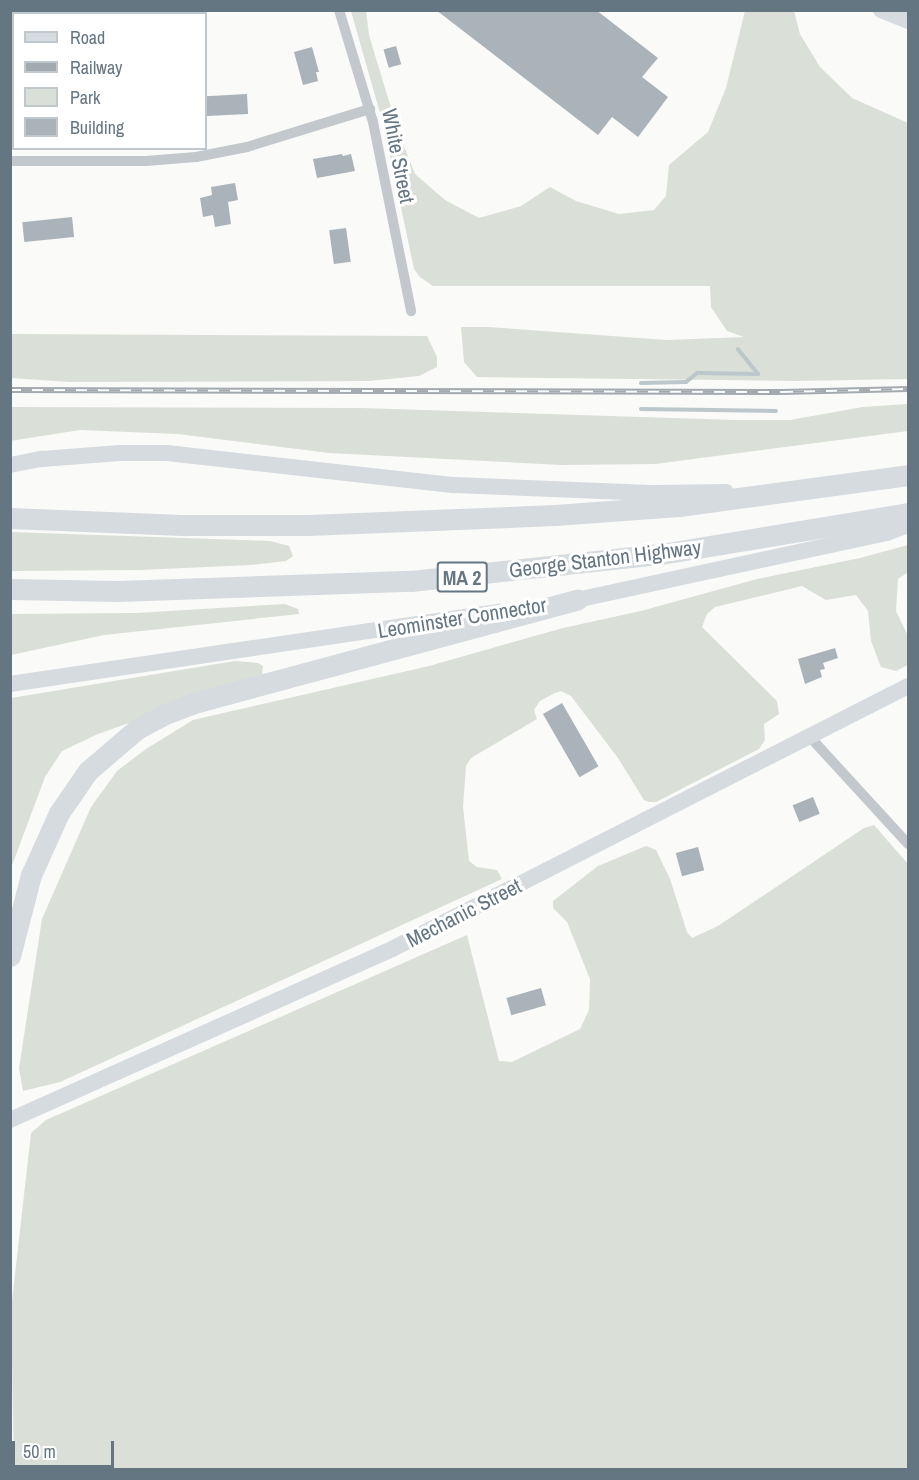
<!DOCTYPE html>
<style>
body{margin:0}
#map{position:relative;width:919px;height:1480px;overflow:hidden;background:#fafaf8;font-family:"Archivo Narrow",sans-serif}
div>[style]{position:absolute}
.green>*{inset:0;background:#dadfd7}
.stream>*{height:4px;margin:-2px;padding:0 2px;transform-origin:2px;border-radius:2px;background:#bbc7cb}
.building>*{inset:0;background:#aab3b9;transform-origin:0 0}
.minor>*{height:10px;margin:-5px;padding:0 5px;transform-origin:5px;border-radius:5px;background:#c3c8cc}
.secondary>*{height:16px;margin:-8px;padding:0 8px;transform-origin:8px;border-radius:8px;background:#d6dbdf}
.motorway>*{height:21px;margin:-10.5px;padding:0 10.5px;transform-origin:10.5px;border-radius:10.5px;background:#d6dbdf}
.rail>*{height:6px;margin-top:-3px;transform-origin:0;background:repeating-linear-gradient(90deg,#fff 0 11px,#a2aab0 0 22px);box-sizing:border-box;border-block:2px solid #a2aab0}
span{translate:-50% -50%;white-space:nowrap;text-align:center;line-height:1.15;-webkit-text-stroke:6px #fff;paint-order:stroke}
.shield-label span{padding:2px 4px;background:#fff;border:2px solid;border-radius:4px;-webkit-text-stroke-width:0}
.shield-label{font-size:20px;color:#657683;font-weight:700}
.street-label{font-size:21px;color:#657683}
.frame{position:absolute;inset:0;border:12px solid #657683;pointer-events:none}
.legend{position:absolute;left:12px;top:12px;width:195px;height:138px;box-sizing:border-box;background:#fff;border:2px solid #c1c8cd;margin:0;padding:8px 10px;list-style:none;font-size:18px;color:#657683}
.legend li{display:flex;align-items:center;gap:12px;height:30px}
.legend b{width:30px;border:2px solid #c1c8cd}
.scale{position:absolute;left:12px;top:1441px;width:102px;height:27px;box-sizing:border-box;border:3px solid #657683;border-top:0;padding-left:8px;font-size:18px;line-height:21px;white-space:nowrap;color:#657683;-webkit-text-stroke:4px #fff;paint-order:stroke}
</style>
<div id="map">
<div class="green">
<i style="clip-path:polygon(351px 11px,366px 11px,369px 35px,384px 85px,400px 136px,415px 174px,445px 200px,479px 218px,521px 206px,550px 187px,576px 201px,619px 214px,654px 210px,666px 196px,669px 165px,708px 132px,726px 88px,745px 11px,794px 11px,800px 34px,820px 67px,852px 98px,908px 123px,908px 379px,794px 381px,477px 377px,464px 362px,461px 327px,488px 327px,667px 340px,744px 337px,727px 331px,711px 307px,710px 286px,433px 286px,420px 277px,414px 269px,384px 127px)"></i>
<i style="clip-path:polygon(11px 334px,427px 336px,437px 357px,437px 367px,419px 376px,369px 381px,69px 382px,11px 378px)"></i>
<i style="clip-path:polygon(908px 404px,908px 431px,655px 464px,562px 465px,329px 453px,178px 434px,80px 430px,10px 441px,11px 407px,361px 408px,735px 420px,790px 420px,863px 407px)"></i>
<i style="clip-path:polygon(11px 532px,270px 541px,289px 546px,293px 556px,286px 561px,251px 565px,140px 570px,11px 571px)"></i>
<i style="clip-path:polygon(908px 545px,908px 572px,898px 579px,896px 611px,908px 636px,908px 665px,896px 671px,881px 667px,871px 641px,868px 611px,856px 595px,826px 600px,802px 586px,715px 607px,707px 614px,702px 627px,777px 701px,779px 714px,764px 724px,765px 740px,759px 749px,656px 802px,649px 802px,644px 800px,618px 758px,571px 696px,561px 691px,555px 693px,540px 701px,534px 710px,537px 719px,471px 758px,466px 766px,463px 807px,469px 861px,477px 867px,497px 870px,502px 879px,60px 1082px,23px 1091px,19px 1068px,42px 919px,91px 807px,117px 771px,146px 749px,193px 720px,429px 666px,563px 628px,641px 611px,757px 579px,860px 558px)"></i>
<i style="clip-path:polygon(285px 604px,298px 609px,299px 614px,104px 635px,11px 655px,11px 614px,136px 613px)"></i>
<i style="clip-path:polygon(235px 661px,258px 663px,263px 666px,262px 675px,98px 734px,62px 751px,45px 777px,11px 868px,11px 698px)"></i>
<i style="clip-path:polygon(874px 825px,908px 864px,908px 1469px,14px 1469px,11px 1310px,31px 1133px,46px 1120px,467px 935px,499px 1061px,512px 1062px,580px 1029px,589px 1010px,590px 979px,567px 922px,553px 908px,553px 901px,598px 866px,646px 846px,656px 850px,670px 879px,687px 932px,692px 938px,718px 926px,864px 828px)"></i>
</div>
<div class="stream">
<i style="left:641px;top:383px;width:45px;rotate:-1.3deg"></i>
<i style="left:686px;top:382px;width:14px;rotate:-39deg"></i>
<i style="left:697px;top:373px;width:61px;rotate:0.9deg"></i>
<i style="left:758px;top:374px;width:32px;rotate:-129deg"></i>
<i style="left:641px;top:409px;width:135px;rotate:0.8deg"></i>
</div>
<div class="building">
<i style="clip-path:polygon(436px 10px,596px 10px,658px 58px,642px 77px,668px 97px,638px 137px,612px 117px,598px 135px)"></i>
<i style="left:396px;top:46px;width:19px;height:13px;rotate:74deg"></i>
<i style="clip-path:polygon(312px 47px,319px 72px,316px 72px,318px 81px,303px 85px,294px 52px)"></i>
<i style="left:247px;top:94px;width:20px;height:41px;rotate:87deg"></i>
<i style="clip-path:polygon(342px 154px,343px 156px,351px 154px,355px 171px,317px 178px,313px 159px)"></i>
<i style="clip-path:polygon(235px 183px,238px 200px,228px 202px,231px 224px,215px 227px,213px 215px,203px 217px,200px 198px,212px 195px,211px 187px)"></i>
<i style="left:72px;top:217px;width:20px;height:50px;rotate:84deg"></i>
<i style="left:346px;top:228px;width:34px;height:17px;rotate:82deg"></i>
<i style="clip-path:polygon(835px 648px,838px 658px,823px 663px,825px 669px,820px 670px,822px 677px,805px 684px,798px 659px)"></i>
<i style="left:562px;top:703px;width:73px;height:22px;rotate:60deg"></i>
<i style="left:813px;top:797px;width:18px;height:22px;rotate:68deg"></i>
<i style="left:698px;top:847px;width:24px;height:23px;rotate:75deg"></i>
<i style="left:541px;top:988px;width:18px;height:36px;rotate:74deg"></i>
</div>
<div class="minor">
<i style="left:339px;top:10px;width:117px;rotate:73.1deg"></i>
<i style="left:373px;top:122px;width:193px;rotate:78.6deg"></i>
<i style="left:10px;top:161px;width:136px"></i>
<i style="left:146px;top:161px;width:50px;rotate:-4.6deg"></i>
<i style="left:196px;top:157px;width:52px;rotate:-11.1deg"></i>
<i style="left:247px;top:147px;width:129px;rotate:-17.2deg"></i>
<i style="left:810px;top:737px;width:145px;rotate:47.5deg"></i>
</div>
<div class="secondary">
<i style="left:881px;top:10px;width:29px;rotate:22deg"></i>
<i style="left:10px;top:465px;width:33px;rotate:-11deg"></i>
<i style="left:42px;top:459px;width:78px;rotate:-4.4deg"></i>
<i style="left:120px;top:453px;width:47px"></i>
<i style="left:167px;top:453px;width:289px;rotate:6.4deg"></i>
<i style="left:454px;top:485px;width:203px;rotate:2.3deg"></i>
<i style="left:657px;top:493px;width:69px;rotate:-0.8deg"></i>
<i style="left:567px;top:602px;width:327px;rotate:-12.2deg"></i>
<i style="left:887px;top:533px;width:22px;rotate:-21deg"></i>
<i style="left:10px;top:684px;width:495px;rotate:-8.4deg"></i>
<i style="left:10px;top:1120px;width:419px;rotate:-24.1deg"></i>
<i style="left:392px;top:949px;width:579px;rotate:-27.01deg"></i>
</div>
<div class="motorway">
<i style="left:10px;top:518px;width:178px;rotate:2.3deg"></i>
<i style="left:188px;top:525px;width:120px"></i>
<i style="left:308px;top:525px;width:247px;rotate:-2.3deg"></i>
<i style="left:555px;top:515px;width:124px;rotate:-4.2deg"></i>
<i style="left:679px;top:506px;width:231px;rotate:-7.7deg"></i>
<i style="left:10px;top:589px;width:108px;rotate:1.1deg"></i>
<i style="left:118px;top:591px;width:293px;rotate:-2deg"></i>
<i style="left:411px;top:581px;width:251px;rotate:-6.2deg"></i>
<i style="left:661px;top:554px;width:250px;rotate:-9.4deg"></i>
<i style="left:10px;top:956px;width:84px;rotate:-75.5deg"></i>
<i style="left:31px;top:875px;width:68px;rotate:-65.7deg"></i>
<i style="left:59px;top:813px;width:51px;rotate:-55.4deg"></i>
<i style="left:88px;top:771px;width:65px;rotate:-40.6deg"></i>
<i style="left:137px;top:729px;width:30px;rotate:-28deg"></i>
<i style="left:163px;top:715px;width:33px;rotate:-21deg"></i>
<i style="left:194px;top:703px;width:397px;rotate:-15.1deg"></i>
</div>
<div class="rail">
<i style="left:10px;top:390px;width:772px;rotate:0.15deg"></i>
<i style="left:782px;top:392px;width:126px;rotate:-1.4deg"></i>
</div>
<div class="shield-label">
<span style="left:462px;top:577px">MA 2</span>
</div>
<div class="street-label">
<span style="left:398px;top:156px;rotate:79deg">White Street</span>
<span style="left:605px;top:559px;rotate:-7deg">George Stanton Highway</span>
<span style="left:462px;top:618px;rotate:-9deg">Leominster Connector</span>
<span style="left:464px;top:913px;rotate:-27deg">Mechanic Street</span>
</div>
<div class="frame"></div>
<ul class="legend">
<li><b style="height:8px;background:#d6dbdf"></b>Road</li>
<li><b style="height:8px;background:#a2aab0"></b>Railway</li>
<li><b style="height:16px;background:#dadfd7"></b>Park</li>
<li><b style="height:16px;background:#aab3b9"></b>Building</li>
</ul>
<div class="scale">50 m</div>
</div>
